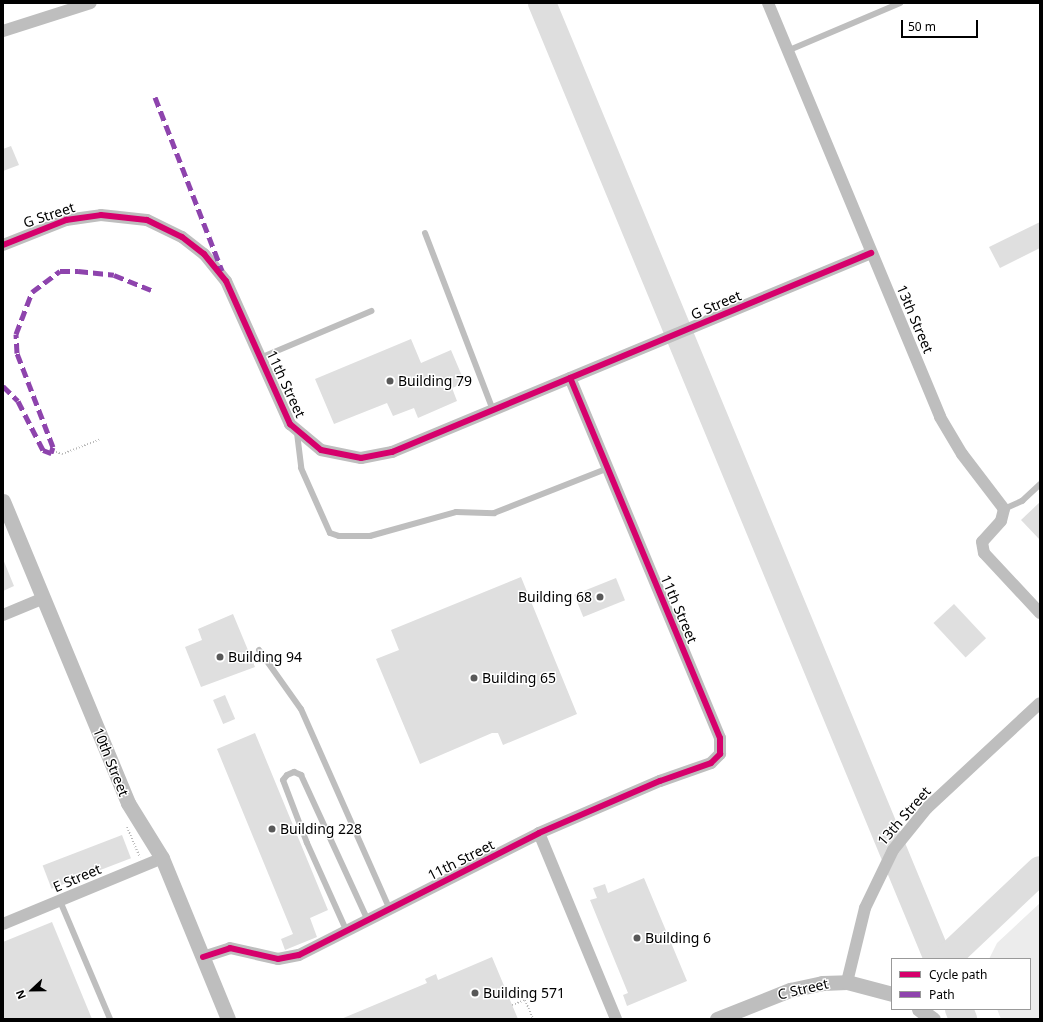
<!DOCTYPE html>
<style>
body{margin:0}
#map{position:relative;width:1043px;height:1022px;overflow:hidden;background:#fff;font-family:"Noto Sans",sans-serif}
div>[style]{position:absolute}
.green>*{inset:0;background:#ececec}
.taxiway>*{height:28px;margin:-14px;padding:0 14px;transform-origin:14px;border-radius:14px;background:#dedede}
.building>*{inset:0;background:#dfdfdf;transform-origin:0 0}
.path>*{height:2px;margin-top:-1px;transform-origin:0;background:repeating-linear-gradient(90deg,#b9b9b9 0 1px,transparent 0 3px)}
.service>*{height:6px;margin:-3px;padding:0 3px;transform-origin:3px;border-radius:3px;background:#bebebe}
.minor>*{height:12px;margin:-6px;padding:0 6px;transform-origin:6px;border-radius:6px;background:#bebebe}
.tertiary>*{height:15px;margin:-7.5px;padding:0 7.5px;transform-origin:7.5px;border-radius:7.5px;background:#bebebe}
.quiet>*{height:5px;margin-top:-2.5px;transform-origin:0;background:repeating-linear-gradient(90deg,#8e44ad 0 10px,transparent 0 15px)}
.cycleway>*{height:6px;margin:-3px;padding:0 3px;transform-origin:3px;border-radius:3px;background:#d6006c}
.dots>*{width:11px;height:11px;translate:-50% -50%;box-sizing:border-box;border:2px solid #fff;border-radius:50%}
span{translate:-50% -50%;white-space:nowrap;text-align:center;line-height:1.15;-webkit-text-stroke:3px #fff;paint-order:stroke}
.street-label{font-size:14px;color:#000}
.poi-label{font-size:14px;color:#000}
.left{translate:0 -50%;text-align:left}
.right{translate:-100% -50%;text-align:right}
.frame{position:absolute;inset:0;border:4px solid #000;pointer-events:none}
.legend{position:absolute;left:891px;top:958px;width:140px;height:52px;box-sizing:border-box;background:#fff;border:1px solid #999;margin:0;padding:5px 7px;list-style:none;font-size:12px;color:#000}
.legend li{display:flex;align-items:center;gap:8px;height:20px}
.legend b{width:20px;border:1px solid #999}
.north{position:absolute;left:12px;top:970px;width:40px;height:40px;-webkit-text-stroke:3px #fff;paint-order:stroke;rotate:248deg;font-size:11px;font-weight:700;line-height:16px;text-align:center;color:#000}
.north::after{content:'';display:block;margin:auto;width:14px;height:18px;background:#000;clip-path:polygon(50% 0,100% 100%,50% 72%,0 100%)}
.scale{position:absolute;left:901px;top:20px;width:77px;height:18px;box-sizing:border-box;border:2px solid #000;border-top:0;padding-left:5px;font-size:12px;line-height:14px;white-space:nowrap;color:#000;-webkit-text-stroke:3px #fff;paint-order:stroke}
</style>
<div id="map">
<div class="green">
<i style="clip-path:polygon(1040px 903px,1040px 1019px,1001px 1019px,997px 1009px,1030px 1009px,1030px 959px,989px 959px,997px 943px)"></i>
</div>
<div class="taxiway">
<i style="left:542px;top:3px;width:1035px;rotate:67.5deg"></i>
<i style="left:946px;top:959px;width:129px;rotate:-43.4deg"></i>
<i style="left:959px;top:1009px;width:11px;rotate:68deg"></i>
</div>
<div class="building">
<i style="clip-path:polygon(11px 146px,19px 165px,3px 171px,3px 149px)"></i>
<i style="clip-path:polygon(1040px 222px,1040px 248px,1000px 268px,989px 247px)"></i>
<i style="clip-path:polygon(411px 339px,421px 363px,451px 350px,465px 383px,452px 388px,457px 401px,418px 418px,414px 408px,393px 416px,387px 403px,334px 424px,315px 379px)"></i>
<i style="clip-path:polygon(1040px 502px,1040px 540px,1021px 520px)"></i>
<i style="clip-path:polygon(3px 559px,14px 586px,3px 591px)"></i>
<i style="clip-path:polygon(521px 577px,577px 714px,503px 745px,498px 733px,492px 733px,420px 764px,376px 659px,399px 650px,391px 630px)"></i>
<i style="left:616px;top:578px;width:24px;height:45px;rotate:68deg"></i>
<i style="left:954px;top:604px;width:47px;height:28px;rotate:47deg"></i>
<i style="clip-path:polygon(233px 614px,255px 667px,201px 687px,185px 647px,202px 640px,198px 629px)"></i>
<i style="left:225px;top:695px;width:26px;height:13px;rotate:67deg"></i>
<i style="clip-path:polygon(255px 733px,328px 910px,310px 918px,317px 937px,285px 950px,281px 939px,293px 934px,217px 749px)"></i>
<i style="left:122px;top:835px;width:25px;height:85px;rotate:69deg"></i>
<i style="clip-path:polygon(644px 878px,687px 981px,627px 1006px,623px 995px,628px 993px,590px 900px,597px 898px,593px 888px,605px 884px,608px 893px)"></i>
<i style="clip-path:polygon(52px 922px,92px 1019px,3px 1019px,3px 942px)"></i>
<i style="clip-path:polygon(492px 957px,518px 1019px,341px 1019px,427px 983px,425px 979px,436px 974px,438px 980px)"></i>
</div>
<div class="path">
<i style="left:53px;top:451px;width:9px;rotate:18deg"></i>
<i style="left:62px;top:454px;width:40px;rotate:-21deg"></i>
<i style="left:127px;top:827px;width:33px;rotate:67deg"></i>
<i style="left:512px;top:1005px;width:14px;rotate:-21deg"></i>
<i style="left:525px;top:1000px;width:21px;rotate:67deg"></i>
</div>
<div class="service">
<i style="left:787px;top:51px;width:123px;rotate:-23deg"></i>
<i style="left:425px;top:233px;width:190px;rotate:69deg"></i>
<i style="left:260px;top:358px;width:121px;rotate:-22.9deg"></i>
<i style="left:297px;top:433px;width:35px;rotate:83deg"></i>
<i style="left:301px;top:468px;width:71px;rotate:66deg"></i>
<i style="left:330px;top:533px;width:9px;rotate:18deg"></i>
<i style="left:339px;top:536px;width:31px"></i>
<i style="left:370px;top:536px;width:89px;rotate:-15.6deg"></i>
<i style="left:456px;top:512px;width:38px;rotate:2deg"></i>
<i style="left:494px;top:513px;width:123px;rotate:-21.5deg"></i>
<i style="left:1004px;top:509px;width:20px;rotate:-24deg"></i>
<i style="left:1022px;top:501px;width:25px;rotate:-43deg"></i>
<i style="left:259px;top:650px;width:72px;rotate:54.6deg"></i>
<i style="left:301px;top:709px;width:220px;rotate:66.1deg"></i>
<i style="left:60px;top:901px;width:128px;rotate:67deg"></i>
<i style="left:347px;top:932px;width:98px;rotate:-114.2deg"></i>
<i style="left:307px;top:843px;width:67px;rotate:-110.9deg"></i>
<i style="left:283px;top:780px;width:6px;rotate:-51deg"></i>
<i style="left:287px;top:775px;width:8px;rotate:-23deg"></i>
<i style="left:294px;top:772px;width:8px;rotate:23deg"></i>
<i style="left:301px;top:775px;width:161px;rotate:65.3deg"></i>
</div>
<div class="minor">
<i style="left:768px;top:3px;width:448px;rotate:67.4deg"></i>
<i style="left:940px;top:417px;width:43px;rotate:59.3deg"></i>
<i style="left:962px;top:454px;width:69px;rotate:52.6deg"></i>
<i style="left:1004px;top:509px;width:12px;rotate:104deg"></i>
<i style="left:1001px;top:521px;width:28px;rotate:132deg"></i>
<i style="left:982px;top:542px;width:11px;rotate:80deg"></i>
<i style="left:984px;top:553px;width:82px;rotate:47deg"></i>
<i style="left:3px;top:31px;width:92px;rotate:-17.7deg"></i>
<i style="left:3px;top:245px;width:68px;rotate:-21.6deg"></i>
<i style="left:66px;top:220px;width:35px;rotate:-8deg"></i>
<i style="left:101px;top:215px;width:46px;rotate:6.2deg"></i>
<i style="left:147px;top:220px;width:39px;rotate:26deg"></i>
<i style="left:182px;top:237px;width:28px;rotate:38deg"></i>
<i style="left:204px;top:254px;width:35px;rotate:51deg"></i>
<i style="left:226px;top:281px;width:157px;rotate:65.9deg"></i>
<i style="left:290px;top:424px;width:40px;rotate:40deg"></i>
<i style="left:321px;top:450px;width:41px;rotate:11.3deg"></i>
<i style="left:361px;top:458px;width:32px;rotate:-11deg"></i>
<i style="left:392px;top:452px;width:519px;rotate:-22.56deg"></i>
<i style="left:3px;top:615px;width:44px;rotate:-22.5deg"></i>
<i style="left:539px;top:833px;width:201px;rotate:67.5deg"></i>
<i style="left:3px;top:924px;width:172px;rotate:-22.5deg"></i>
<i style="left:203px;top:957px;width:28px;rotate:-18deg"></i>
<i style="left:230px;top:948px;width:49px;rotate:12.9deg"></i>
<i style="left:278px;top:959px;width:21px;rotate:-11deg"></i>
<i style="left:299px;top:955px;width:269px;rotate:-26.9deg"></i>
<i style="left:539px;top:833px;width:132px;rotate:-23.3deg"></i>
<i style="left:660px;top:781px;width:54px;rotate:-19.4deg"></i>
<i style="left:711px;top:763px;width:13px;rotate:-45deg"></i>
<i style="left:720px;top:754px;width:16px;rotate:-90deg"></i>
<i style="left:720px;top:738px;width:390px;rotate:-112.6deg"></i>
<i style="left:847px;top:982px;width:76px;rotate:-76.3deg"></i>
<i style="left:865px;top:908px;width:64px;rotate:-64.2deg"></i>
<i style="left:893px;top:850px;width:54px;rotate:-51deg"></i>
<i style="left:927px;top:808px;width:154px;rotate:-42.9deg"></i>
</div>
<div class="tertiary">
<i style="left:3px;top:501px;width:327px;rotate:67.5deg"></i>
<i style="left:128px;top:803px;width:65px;rotate:58.3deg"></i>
<i style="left:162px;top:858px;width:174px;rotate:67.7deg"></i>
<i style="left:919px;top:1009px;width:17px;rotate:36deg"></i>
<i style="left:717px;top:1019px;width:79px;rotate:-21.7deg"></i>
<i style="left:790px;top:990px;width:33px;rotate:-12deg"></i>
<i style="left:822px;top:983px;width:25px;rotate:-2deg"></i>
<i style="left:847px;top:982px;width:47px;rotate:14.9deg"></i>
</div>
<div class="quiet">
<i style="left:155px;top:97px;width:186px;rotate:68.9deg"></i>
<i style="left:3px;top:386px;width:21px;rotate:45deg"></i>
<i style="left:18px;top:401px;width:55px;rotate:63deg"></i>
<i style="left:43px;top:450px;width:9px;rotate:21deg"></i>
<i style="left:51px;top:453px;width:6px;rotate:-72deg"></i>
<i style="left:53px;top:447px;width:101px;rotate:-111deg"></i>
<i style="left:17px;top:353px;width:19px;rotate:-93deg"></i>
<i style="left:16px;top:334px;width:45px;rotate:-69.1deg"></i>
<i style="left:32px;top:292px;width:35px;rotate:-37deg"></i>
<i style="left:60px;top:271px;width:18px"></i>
<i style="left:78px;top:271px;width:36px;rotate:6deg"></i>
<i style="left:114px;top:275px;width:40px;rotate:22deg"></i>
</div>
<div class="cycleway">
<i style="left:3px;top:245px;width:68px;rotate:-21.6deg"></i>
<i style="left:66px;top:220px;width:35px;rotate:-8deg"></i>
<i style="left:101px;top:215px;width:46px;rotate:6.2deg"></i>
<i style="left:147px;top:220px;width:39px;rotate:26deg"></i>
<i style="left:182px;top:237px;width:28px;rotate:38deg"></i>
<i style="left:204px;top:254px;width:35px;rotate:51deg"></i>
<i style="left:226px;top:281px;width:157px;rotate:65.9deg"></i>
<i style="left:290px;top:424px;width:40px;rotate:40deg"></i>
<i style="left:321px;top:450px;width:41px;rotate:11.3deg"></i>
<i style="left:361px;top:458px;width:32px;rotate:-11deg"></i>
<i style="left:392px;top:452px;width:519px;rotate:-22.56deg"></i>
<i style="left:203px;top:957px;width:28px;rotate:-18deg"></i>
<i style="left:230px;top:948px;width:49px;rotate:12.9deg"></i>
<i style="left:278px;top:959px;width:21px;rotate:-11deg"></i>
<i style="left:299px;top:955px;width:269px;rotate:-26.9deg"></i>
<i style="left:539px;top:833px;width:132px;rotate:-23.3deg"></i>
<i style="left:660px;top:781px;width:54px;rotate:-19.4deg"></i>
<i style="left:711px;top:763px;width:13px;rotate:-45deg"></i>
<i style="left:720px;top:754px;width:16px;rotate:-90deg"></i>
<i style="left:720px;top:738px;width:390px;rotate:-112.6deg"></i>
</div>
<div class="dots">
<i style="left:390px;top:381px;background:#595959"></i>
<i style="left:600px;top:597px;background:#595959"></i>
<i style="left:220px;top:657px;background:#595959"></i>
<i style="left:474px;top:678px;background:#595959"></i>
<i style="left:272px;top:829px;background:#595959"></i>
<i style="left:637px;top:938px;background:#595959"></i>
<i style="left:475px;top:993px;background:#595959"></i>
</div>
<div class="street-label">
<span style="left:49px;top:215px;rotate:-18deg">G Street</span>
<span style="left:716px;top:305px;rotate:-23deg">G Street</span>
<span style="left:915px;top:319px;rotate:67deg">13th Street</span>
<span style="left:286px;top:384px;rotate:65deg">11th Street</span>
<span style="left:679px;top:609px;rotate:67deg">11th Street</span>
<span style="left:111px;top:762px;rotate:68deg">10th Street</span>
<span style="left:904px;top:816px;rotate:-49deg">13th Street</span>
<span style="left:461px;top:860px;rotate:-27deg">11th Street</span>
<span style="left:77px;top:878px;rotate:-23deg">E Street</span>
<span style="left:803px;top:989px;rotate:-13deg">C Street</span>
</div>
<div class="poi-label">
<span class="left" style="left:398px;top:381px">Building 79</span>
<span class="right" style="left:592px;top:597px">Building 68</span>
<span class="left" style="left:228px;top:657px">Building 94</span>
<span class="left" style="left:482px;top:678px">Building 65</span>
<span class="left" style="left:280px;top:829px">Building 228</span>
<span class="left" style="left:645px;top:938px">Building 6</span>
<span class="left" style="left:483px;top:993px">Building 571</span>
</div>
<div class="frame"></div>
<ul class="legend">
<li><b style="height:5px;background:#d6006c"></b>Cycle path</li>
<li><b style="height:5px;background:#8e44ad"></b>Path</li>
</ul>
<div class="north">N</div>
<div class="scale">50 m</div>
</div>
